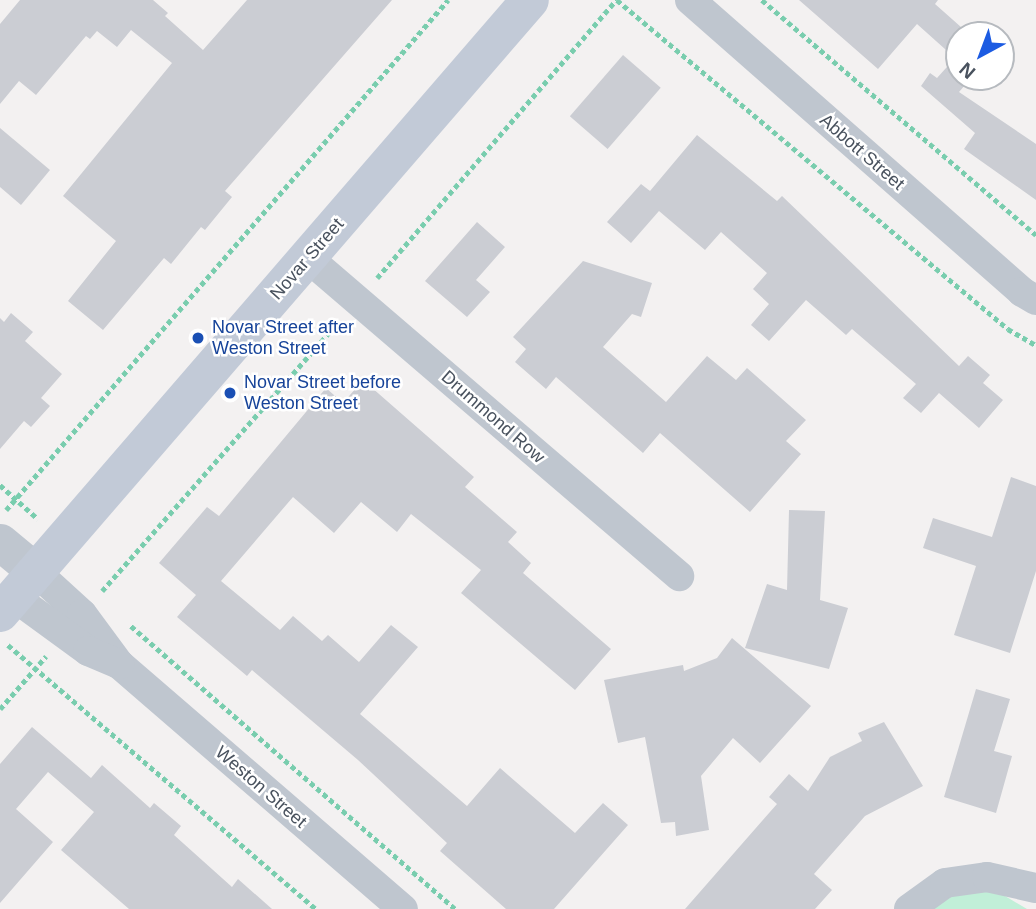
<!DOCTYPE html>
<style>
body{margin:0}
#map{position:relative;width:1036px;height:909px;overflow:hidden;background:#f3f1f1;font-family:Helvetica,sans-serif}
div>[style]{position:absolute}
.green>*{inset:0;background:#c1efd8}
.building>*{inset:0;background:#cbcdd3;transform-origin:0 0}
.path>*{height:4.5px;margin-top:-2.25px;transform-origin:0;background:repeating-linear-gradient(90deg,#79cdae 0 5px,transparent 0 8.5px)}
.minor>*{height:30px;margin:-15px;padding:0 15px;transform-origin:15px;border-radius:15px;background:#bfc6cf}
.tertiary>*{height:37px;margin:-18.5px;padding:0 18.5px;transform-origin:18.5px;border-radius:18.5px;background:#bfc6cf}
.secondary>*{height:38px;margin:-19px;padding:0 19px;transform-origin:19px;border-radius:19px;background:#c2cad7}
.dots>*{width:19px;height:19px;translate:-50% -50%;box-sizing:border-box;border:4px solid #fff;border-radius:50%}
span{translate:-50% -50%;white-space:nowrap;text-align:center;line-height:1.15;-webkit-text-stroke:5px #fff;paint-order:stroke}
.street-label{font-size:18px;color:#49525e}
.transit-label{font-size:18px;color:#164399}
.left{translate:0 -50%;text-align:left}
.north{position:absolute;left:945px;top:21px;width:70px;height:70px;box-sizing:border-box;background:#fff;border:2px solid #b6babf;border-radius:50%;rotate:221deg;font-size:19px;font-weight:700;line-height:28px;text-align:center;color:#49525e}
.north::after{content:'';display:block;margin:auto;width:24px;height:32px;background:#1c5be2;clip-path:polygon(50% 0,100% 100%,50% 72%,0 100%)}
</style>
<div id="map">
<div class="green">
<i style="clip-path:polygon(972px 889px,1000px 893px,1027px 909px,927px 909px,944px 897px)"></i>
</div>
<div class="building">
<i style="clip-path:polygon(20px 0,153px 0,168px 13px,165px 16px,203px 50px,247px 0,392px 0,225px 191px,232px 197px,205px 230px,201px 227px,171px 264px,164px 258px,103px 330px,68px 301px,116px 241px,63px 196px,172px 63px,131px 30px,117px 47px,97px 31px,90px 39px,86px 36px,36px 95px,19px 81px,0 104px,0 24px)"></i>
<i style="clip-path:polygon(799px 0,938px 0,935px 4px,970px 35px,959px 35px,959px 77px,972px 77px,959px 92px,1036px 144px,1036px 200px,964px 149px,975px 133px,921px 86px,930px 73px,937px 78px,955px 58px,917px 24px,878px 69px)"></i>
<i style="left:623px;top:55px;width:50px;height:81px;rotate:41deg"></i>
<i style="clip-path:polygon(0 128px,50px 170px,21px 205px,0 187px)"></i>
<i style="clip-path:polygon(697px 135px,777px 201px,782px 196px,959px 366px,968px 356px,990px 375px,983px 383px,1003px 400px,979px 428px,939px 393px,921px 413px,903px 398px,916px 384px,852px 329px,846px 335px,806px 300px,769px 341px,751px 325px,769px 304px,753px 289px,767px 273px,721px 232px,705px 250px,659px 211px,631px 243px,607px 222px,641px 184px,650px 191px)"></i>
<i style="clip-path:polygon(477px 222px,505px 247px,476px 280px,490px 292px,467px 317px,425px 281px)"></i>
<i style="clip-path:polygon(583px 261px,652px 283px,641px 317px,632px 314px,603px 347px,666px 402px,707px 356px,736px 380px,747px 368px,806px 420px,786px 441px,801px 454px,750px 512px,660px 433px,643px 453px,556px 377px,546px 389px,515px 362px,526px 349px,513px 337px)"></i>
<i style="clip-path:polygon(11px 313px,33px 332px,25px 341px,62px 374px,41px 398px,50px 406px,31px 427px,24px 421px,0 449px,0 318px,4px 322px)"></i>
<i style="clip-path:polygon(363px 380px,474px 477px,465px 487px,517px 532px,508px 542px,531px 563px,523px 573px,611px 649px,575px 690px,461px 593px,481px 570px,411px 514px,397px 532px,361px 502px,334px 533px,293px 497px,221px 581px,280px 630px,293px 616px,322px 641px,328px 635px,359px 662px,391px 625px,418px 647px,360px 714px,467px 806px,500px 768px,575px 833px,603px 803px,628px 825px,554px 909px,506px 909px,440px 851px,447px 843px,358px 760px,252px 670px,247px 676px,177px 617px,196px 595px,159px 563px,207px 507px,219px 516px,326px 388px,343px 403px)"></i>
<i style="clip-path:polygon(1011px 477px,1036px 486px,1036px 571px,1010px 653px,954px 635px,976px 566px,923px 548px,933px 518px,992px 537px)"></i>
<i style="clip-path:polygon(789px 510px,825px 511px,820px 600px,848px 608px,829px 669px,745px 648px,767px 584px,787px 590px)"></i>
<i style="clip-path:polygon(732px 638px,811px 706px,760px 763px,733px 738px,701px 776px,709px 830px,676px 836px,675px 822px,661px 823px,645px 737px,618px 743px,604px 680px,683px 665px,684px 671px,717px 658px)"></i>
<i style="clip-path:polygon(976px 689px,1010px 699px,994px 751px,1012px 756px,996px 813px,944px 797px)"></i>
<i style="clip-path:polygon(884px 722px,923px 786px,865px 816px,814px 874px,832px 890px,815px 909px,685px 909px,777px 804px,769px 797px,789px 774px,808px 791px,830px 757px,862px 741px,858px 733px)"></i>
<i style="clip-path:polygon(32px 727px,91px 778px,102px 765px,150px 808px,154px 803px,181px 826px,174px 835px,232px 887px,238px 879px,272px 909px,129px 909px,61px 850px,94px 812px,48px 772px,16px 809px,53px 842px,0 903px,0 764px)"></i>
</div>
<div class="path">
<i style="left:617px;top:0;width:511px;rotate:40.08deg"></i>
<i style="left:1008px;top:329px;width:32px;rotate:30deg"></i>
<i style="left:762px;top:0;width:361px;rotate:40.6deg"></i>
<i style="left:377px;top:278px;width:367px;rotate:-49.3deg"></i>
<i style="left:0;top:485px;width:51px;rotate:41.8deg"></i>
<i style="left:6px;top:510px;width:675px;rotate:-49.09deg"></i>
<i style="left:102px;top:591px;width:359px;rotate:-48.7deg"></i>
<i style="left:131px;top:626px;width:430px;rotate:41.1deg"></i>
<i style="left:8px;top:645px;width:406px;rotate:40.6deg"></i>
<i style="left:0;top:709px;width:70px;rotate:-49deg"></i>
</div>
<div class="minor">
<i style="left:690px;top:0;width:442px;rotate:41.3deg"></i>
<i style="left:1022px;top:292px;width:16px;rotate:30deg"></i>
<i style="left:308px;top:258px;width:489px;rotate:40.6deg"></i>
<i style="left:36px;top:572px;width:62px;rotate:42.4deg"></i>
<i style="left:82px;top:614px;width:62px;rotate:53.5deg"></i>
<i style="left:119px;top:664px;width:375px;rotate:40.8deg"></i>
<i style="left:14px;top:597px;width:92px;rotate:36.1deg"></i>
<i style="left:88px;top:651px;width:34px;rotate:23deg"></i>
<i style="left:909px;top:909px;width:44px;rotate:-35.8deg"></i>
<i style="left:945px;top:883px;width:42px;rotate:-8.1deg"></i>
<i style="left:987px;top:877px;width:50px;rotate:12.7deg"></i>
</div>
<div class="tertiary">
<i style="left:0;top:542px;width:47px;rotate:39.8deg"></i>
</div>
<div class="secondary">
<i style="left:0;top:613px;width:810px;rotate:-49.15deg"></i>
</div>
<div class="dots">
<i style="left:198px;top:338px;background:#1a4fb4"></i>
<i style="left:230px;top:393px;background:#1a4fb4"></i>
</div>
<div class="street-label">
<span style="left:862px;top:152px;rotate:41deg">Abbott Street</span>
<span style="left:307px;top:259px;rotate:-49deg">Novar Street</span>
<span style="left:493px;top:417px;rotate:41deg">Drummond Row</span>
<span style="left:261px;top:787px;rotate:41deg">Weston Street</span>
</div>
<div class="transit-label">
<span class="left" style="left:212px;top:338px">Novar Street after<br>Weston Street</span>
<span class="left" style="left:244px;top:393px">Novar Street before<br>Weston Street</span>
</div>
<div class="north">N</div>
</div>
